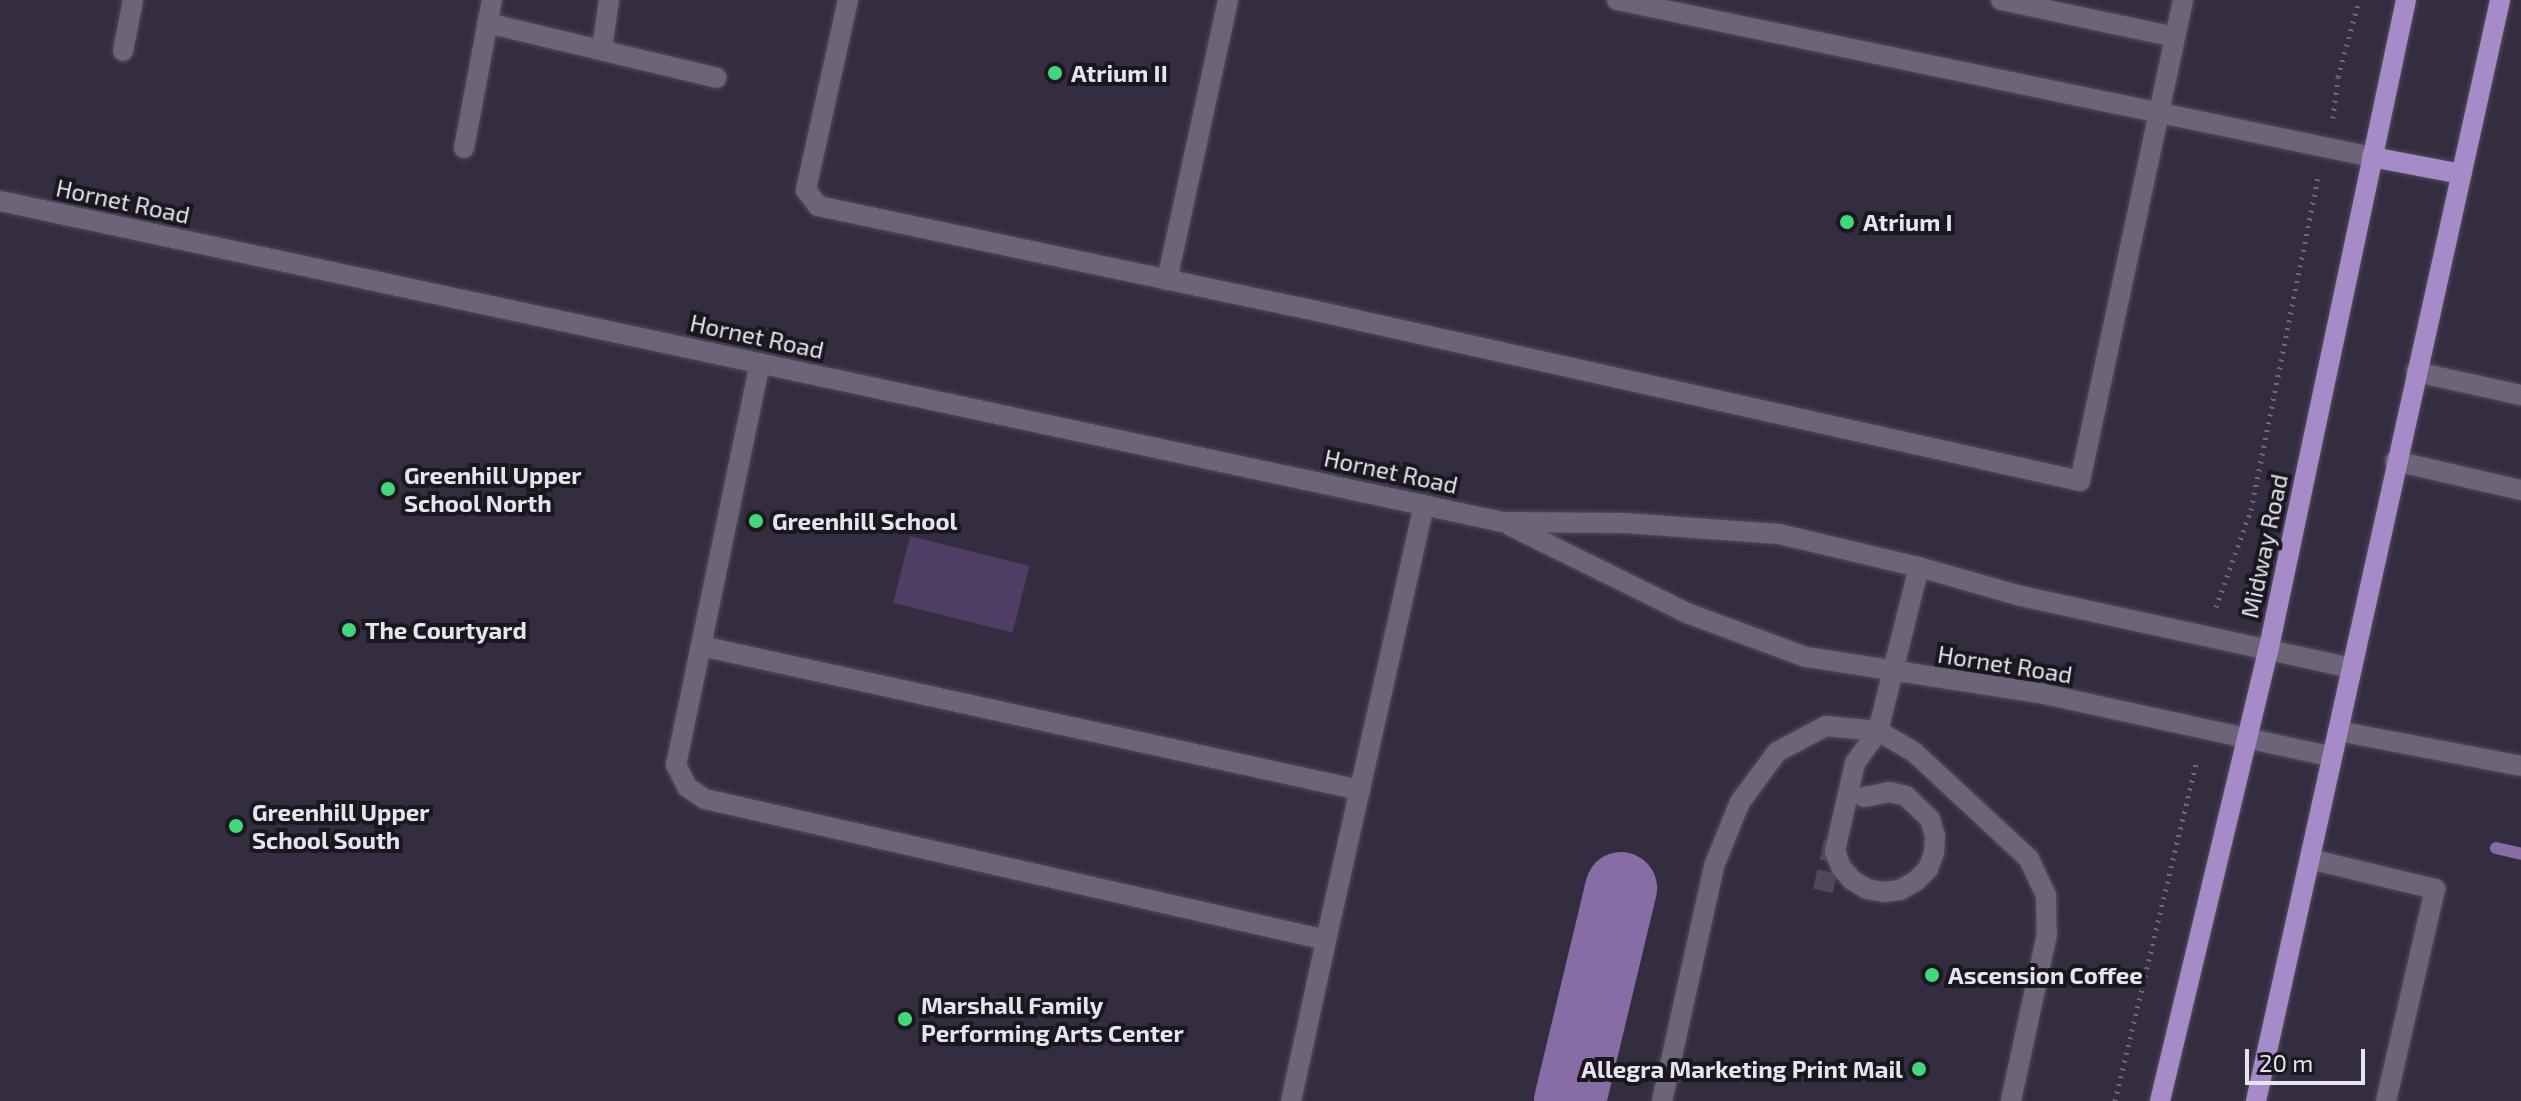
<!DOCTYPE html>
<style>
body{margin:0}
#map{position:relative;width:2521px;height:1101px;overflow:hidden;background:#342d3f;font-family:"Exo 2",sans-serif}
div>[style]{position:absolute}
.green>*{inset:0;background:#4f3d65;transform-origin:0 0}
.stream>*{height:12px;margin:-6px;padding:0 6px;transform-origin:6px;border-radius:6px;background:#866da5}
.river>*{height:72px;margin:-36px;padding:0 36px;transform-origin:36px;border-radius:36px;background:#866da5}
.minor-tunnel>*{height:20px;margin-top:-10px;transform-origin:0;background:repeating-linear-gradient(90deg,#4f4859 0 20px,transparent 0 30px)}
.path>*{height:5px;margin-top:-2.5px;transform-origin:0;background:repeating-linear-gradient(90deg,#6e6878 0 2px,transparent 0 8px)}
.roads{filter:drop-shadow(0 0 2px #514b5a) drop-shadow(0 0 2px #514b5a)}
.minor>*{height:20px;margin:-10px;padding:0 10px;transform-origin:10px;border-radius:10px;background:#6d6479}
.major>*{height:20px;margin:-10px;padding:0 10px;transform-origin:10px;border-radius:10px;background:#a68bc9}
.dots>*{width:22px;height:22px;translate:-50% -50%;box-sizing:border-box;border:4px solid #1a171f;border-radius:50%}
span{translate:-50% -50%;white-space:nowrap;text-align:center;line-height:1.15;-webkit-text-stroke:8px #1a171f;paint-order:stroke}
.poi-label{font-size:24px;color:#e8e4ef;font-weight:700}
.left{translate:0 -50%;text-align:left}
.right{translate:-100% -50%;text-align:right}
.street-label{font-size:24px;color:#e8e4ef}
.scale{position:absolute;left:2245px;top:1049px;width:120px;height:36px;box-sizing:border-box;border:4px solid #e8e4ef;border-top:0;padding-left:10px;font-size:24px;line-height:28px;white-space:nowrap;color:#e8e4ef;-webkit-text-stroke:6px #1a171f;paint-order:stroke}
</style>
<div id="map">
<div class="green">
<i style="left:910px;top:536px;width:123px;height:69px;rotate:14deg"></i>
</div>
<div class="stream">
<i style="left:2496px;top:848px;width:26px;rotate:13deg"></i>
</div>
<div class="river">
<i style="left:1570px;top:1101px;width:219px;rotate:-76.5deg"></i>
</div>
<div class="minor-tunnel">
<i style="left:1823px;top:891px;width:56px;rotate:-77.7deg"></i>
</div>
<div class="path">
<i style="left:2333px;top:118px;width:41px;rotate:-83deg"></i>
<i style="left:2338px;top:77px;width:80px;rotate:-74.7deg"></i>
<i style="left:2216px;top:607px;width:103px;rotate:-70.2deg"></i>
<i style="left:2251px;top:510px;width:343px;rotate:-78.6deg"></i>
<i style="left:2115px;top:1101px;width:348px;rotate:-76.5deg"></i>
</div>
<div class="roads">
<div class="minor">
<i style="left:848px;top:0;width:195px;rotate:102.5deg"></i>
<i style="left:806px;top:190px;width:20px;rotate:53deg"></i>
<i style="left:818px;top:206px;width:496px;rotate:11.9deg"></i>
<i style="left:1303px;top:308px;width:796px;rotate:12.55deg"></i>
<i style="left:2080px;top:481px;width:492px;rotate:-77.9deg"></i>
<i style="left:1617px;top:0;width:771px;rotate:11.75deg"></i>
<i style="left:2001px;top:0;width:178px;rotate:12deg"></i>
<i style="left:487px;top:23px;width:236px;rotate:13.4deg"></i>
<i style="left:602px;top:48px;width:49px;rotate:-81.7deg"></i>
<i style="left:123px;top:51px;width:52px;rotate:-78.9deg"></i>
<i style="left:464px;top:148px;width:151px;rotate:-79.3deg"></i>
<i style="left:0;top:201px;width:1537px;rotate:12.06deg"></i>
<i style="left:1503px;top:522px;width:122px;rotate:0.5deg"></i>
<i style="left:1625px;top:523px;width:154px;rotate:4.1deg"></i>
<i style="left:1779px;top:534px;width:144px;rotate:13.3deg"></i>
<i style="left:1919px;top:567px;width:106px;rotate:15.9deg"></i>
<i style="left:2021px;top:596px;width:339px;rotate:12.3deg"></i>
<i style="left:1167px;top:280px;width:287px;rotate:-77.7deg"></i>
<i style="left:760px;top:363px;width:411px;rotate:101.8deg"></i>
<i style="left:676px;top:765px;width:25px;rotate:63deg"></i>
<i style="left:687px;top:787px;width:22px;rotate:34deg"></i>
<i style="left:705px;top:799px;width:637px;rotate:12.79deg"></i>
<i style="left:1326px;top:940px;width:446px;rotate:-77.3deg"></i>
<i style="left:2416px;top:372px;width:107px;rotate:12.4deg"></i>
<i style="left:2395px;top:461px;width:129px;rotate:13deg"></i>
<i style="left:1511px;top:526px;width:196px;rotate:26.3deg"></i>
<i style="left:1687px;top:613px;width:127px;rotate:20.3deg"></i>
<i style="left:1806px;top:657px;width:241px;rotate:8.8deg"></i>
<i style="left:2044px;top:694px;width:295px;rotate:12.3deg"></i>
<i style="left:701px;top:646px;width:675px;rotate:12.33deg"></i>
<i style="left:2338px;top:731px;width:186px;rotate:10.8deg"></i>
<i style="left:1864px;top:797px;width:25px;rotate:-11deg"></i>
<i style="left:1889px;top:792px;width:17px;rotate:13deg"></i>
<i style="left:1906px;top:796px;width:33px;rotate:44deg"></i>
<i style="left:1930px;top:819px;width:18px;rotate:74deg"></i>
<i style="left:1935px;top:836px;width:17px;rotate:93deg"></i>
<i style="left:1934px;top:853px;width:17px;rotate:111deg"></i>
<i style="left:1928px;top:869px;width:17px;rotate:135deg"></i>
<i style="left:1916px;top:881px;width:18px;rotate:151deg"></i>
<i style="left:1900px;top:890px;width:16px;rotate:173deg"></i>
<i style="left:1884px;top:892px;width:17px;rotate:-170deg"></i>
<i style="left:1867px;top:889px;width:17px;rotate:-149deg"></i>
<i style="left:1852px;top:880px;width:17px;rotate:-130deg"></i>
<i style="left:1841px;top:867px;width:17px;rotate:-111deg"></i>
<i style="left:1835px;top:851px;width:90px;rotate:-77.2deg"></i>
<i style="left:1855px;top:763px;width:39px;rotate:-54deg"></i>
<i style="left:1878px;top:731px;width:42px;rotate:30.3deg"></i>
<i style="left:1914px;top:752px;width:157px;rotate:42.9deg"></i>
<i style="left:2029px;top:859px;width:40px;rotate:65deg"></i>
<i style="left:2046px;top:895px;width:39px;rotate:89deg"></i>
<i style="left:2047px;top:934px;width:171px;rotate:102.2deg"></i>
<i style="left:2310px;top:859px;width:129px;rotate:13.5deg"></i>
<i style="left:2435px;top:889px;width:218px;rotate:103deg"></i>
<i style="left:1291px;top:1101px;width:165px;rotate:-77.7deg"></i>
<i style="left:1662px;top:1101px;width:241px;rotate:-77.5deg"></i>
<i style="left:1714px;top:866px;width:69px;rotate:-67.9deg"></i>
<i style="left:1740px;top:802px;width:62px;rotate:-53.5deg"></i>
<i style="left:1777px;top:752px;width:55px;rotate:-28deg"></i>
<i style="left:1826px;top:726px;width:52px;rotate:5.5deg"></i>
<i style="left:1878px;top:731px;width:169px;rotate:-76deg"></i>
</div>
<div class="major">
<i style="left:2372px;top:157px;width:91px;rotate:10.8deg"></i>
<i style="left:2160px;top:1101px;width:462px;rotate:-76.5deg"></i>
<i style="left:2268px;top:652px;width:666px;rotate:-78.05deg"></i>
<i style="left:2256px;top:1101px;width:1128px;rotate:-77.5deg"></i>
</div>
</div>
<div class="dots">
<i style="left:1055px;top:73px;background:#43d77b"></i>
<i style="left:1847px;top:222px;background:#43d77b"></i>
<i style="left:388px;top:489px;background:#43d77b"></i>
<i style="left:756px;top:521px;background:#43d77b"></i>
<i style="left:349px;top:630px;background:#43d77b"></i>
<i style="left:236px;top:826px;background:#43d77b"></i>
<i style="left:1932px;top:975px;background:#43d77b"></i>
<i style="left:905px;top:1019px;background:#43d77b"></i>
<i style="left:1919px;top:1069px;background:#43d77b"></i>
</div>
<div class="poi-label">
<span class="left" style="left:1071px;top:73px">Atrium II</span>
<span class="left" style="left:1863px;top:222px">Atrium I</span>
<span class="left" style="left:404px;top:489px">Greenhill Upper<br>School North</span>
<span class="left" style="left:772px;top:521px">Greenhill School</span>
<span class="left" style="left:365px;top:630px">The Courtyard</span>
<span class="left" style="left:252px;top:826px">Greenhill Upper<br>School South</span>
<span class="left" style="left:1948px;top:975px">Ascension Coffee</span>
<span class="left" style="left:921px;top:1019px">Marshall Family<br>Performing Arts Center</span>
<span class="right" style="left:1903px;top:1069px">Allegra Marketing Print Mail</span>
</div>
<div class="street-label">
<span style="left:123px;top:201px;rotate:12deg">Hornet Road</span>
<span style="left:757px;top:336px;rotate:12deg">Hornet Road</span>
<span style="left:1391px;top:471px;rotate:12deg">Hornet Road</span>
<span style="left:2264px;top:546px;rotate:-78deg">Midway Road</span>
<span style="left:2005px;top:664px;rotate:9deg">Hornet Road</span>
</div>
<div class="scale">20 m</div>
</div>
